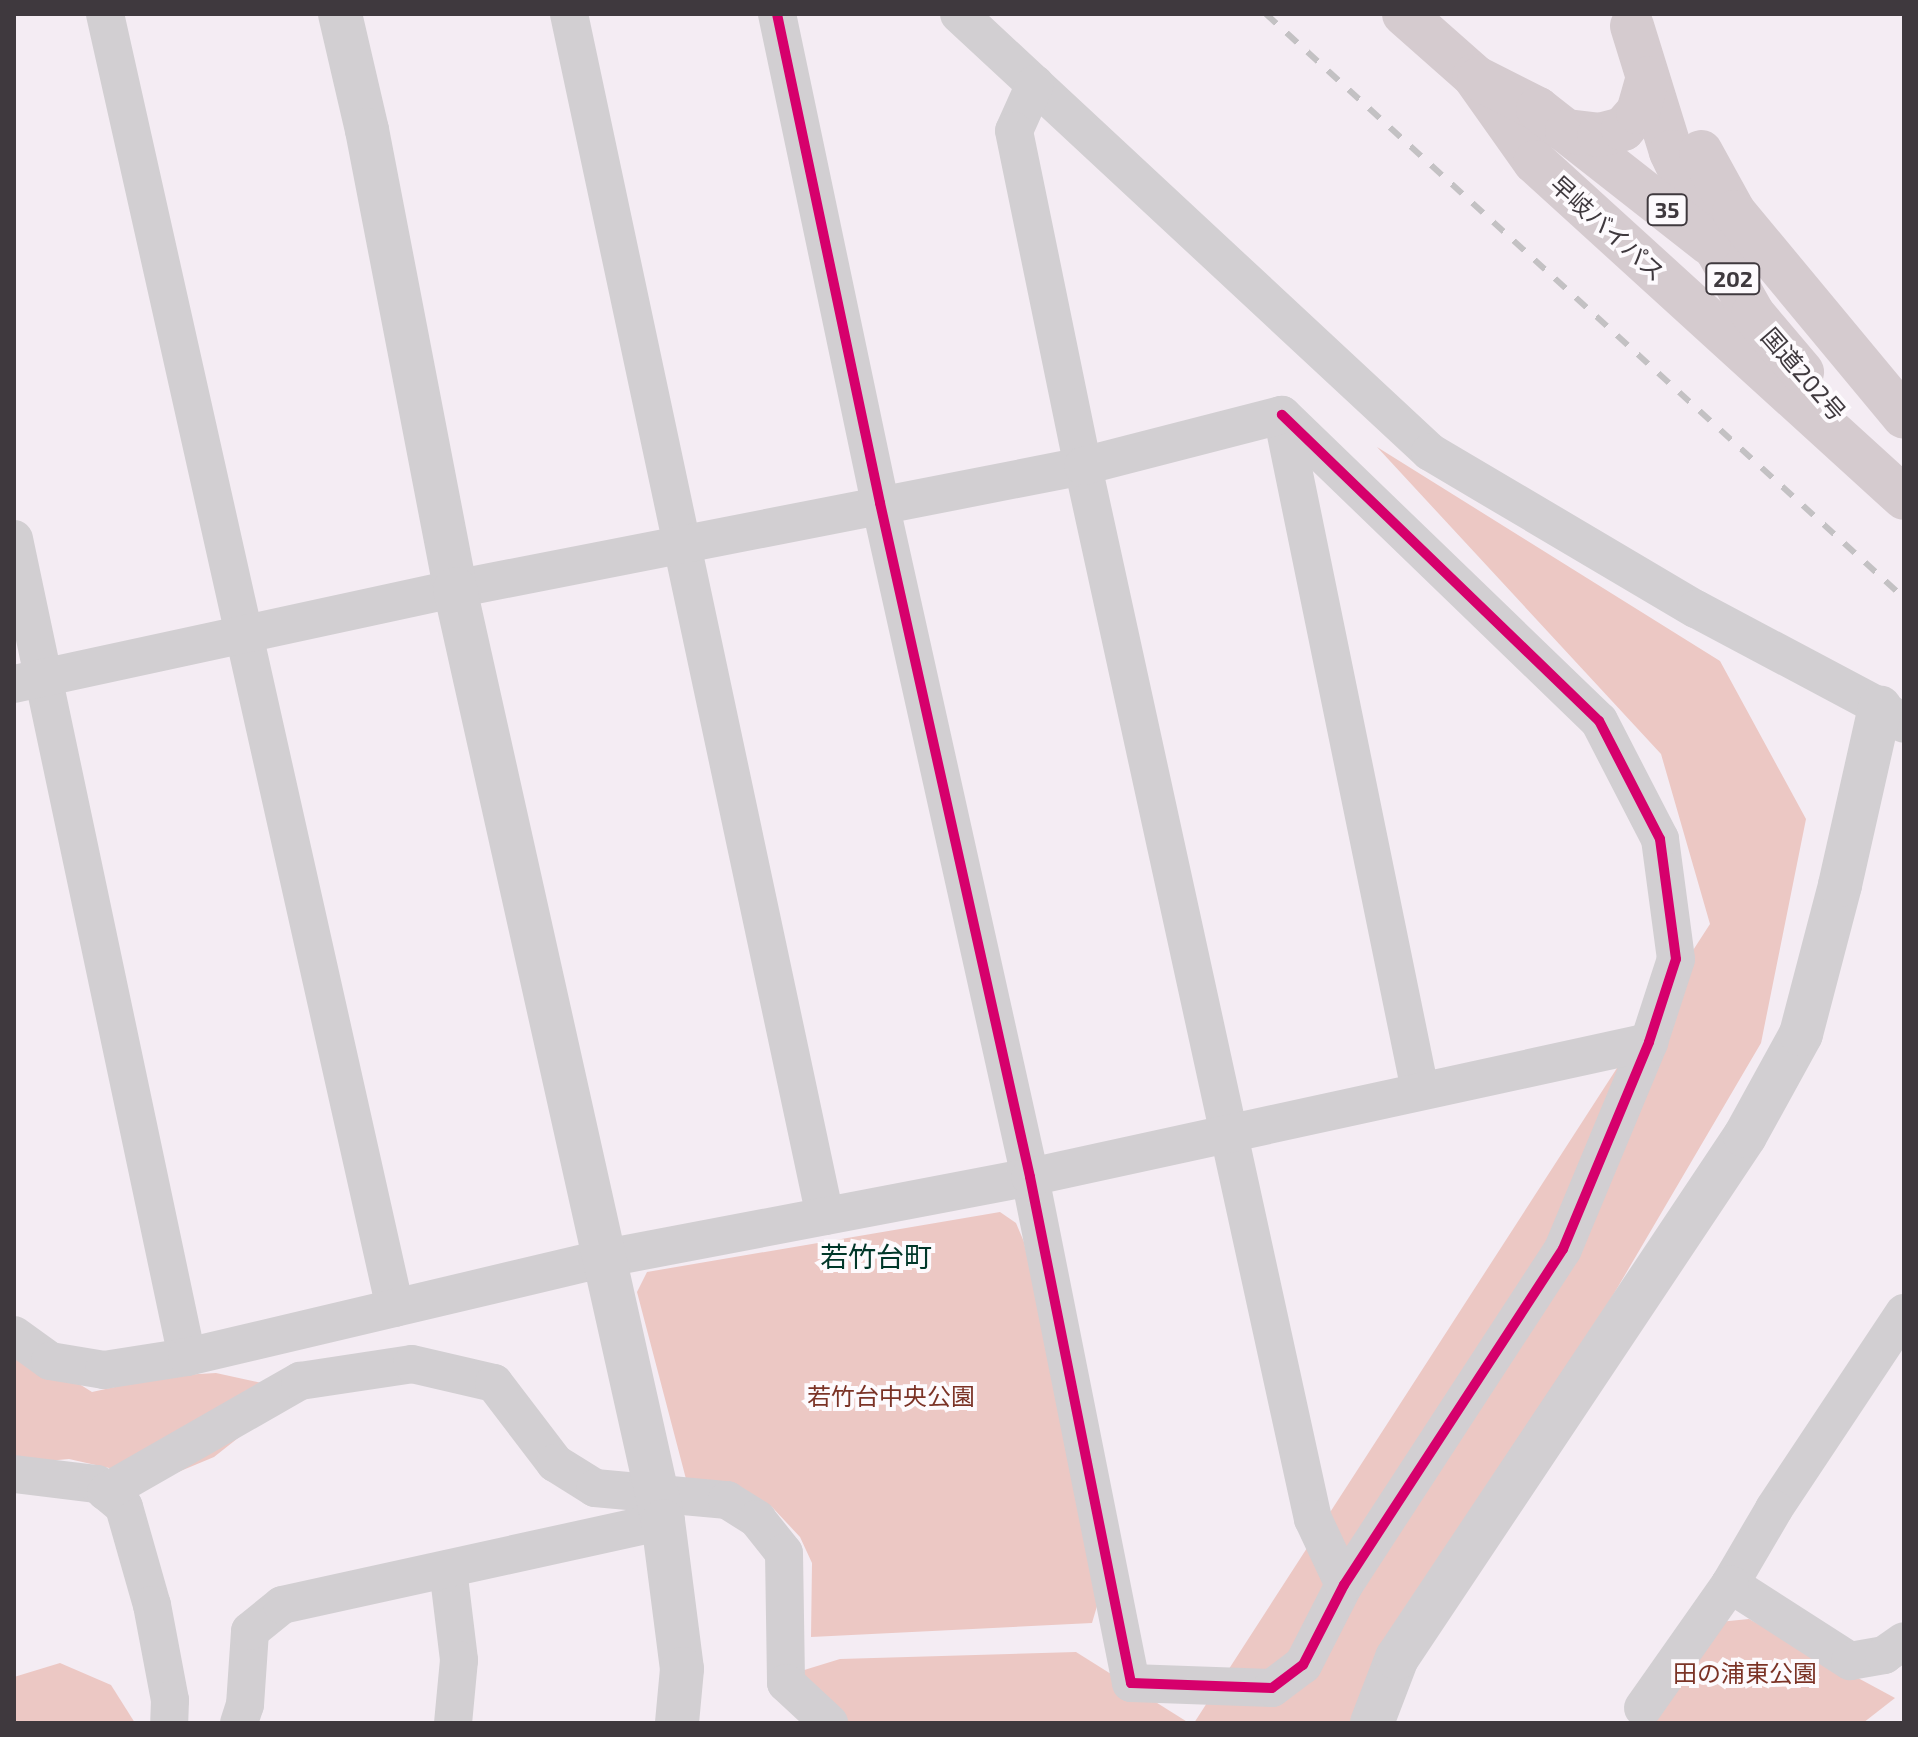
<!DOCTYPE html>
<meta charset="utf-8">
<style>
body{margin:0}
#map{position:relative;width:1918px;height:1737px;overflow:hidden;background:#f4ecf3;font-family:"Exo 2","Noto Sans JP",sans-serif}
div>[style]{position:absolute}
.green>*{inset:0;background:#ecc8c4}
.minor>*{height:38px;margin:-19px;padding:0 19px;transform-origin:19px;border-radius:19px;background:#d2cfd2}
.tertiary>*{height:44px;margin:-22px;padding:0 22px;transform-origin:22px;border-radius:22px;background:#d2cfd2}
.trunk>*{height:44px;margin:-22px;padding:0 22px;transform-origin:22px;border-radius:22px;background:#d5cbcf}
.rail>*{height:6px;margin-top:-3px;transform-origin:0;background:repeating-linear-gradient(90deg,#c3c1c3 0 14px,transparent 0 28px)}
.cycleway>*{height:10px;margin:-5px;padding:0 5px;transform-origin:5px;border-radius:5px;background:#d6006c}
span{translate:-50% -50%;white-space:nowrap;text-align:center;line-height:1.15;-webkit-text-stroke:8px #fdfafd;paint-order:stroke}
.shield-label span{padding:2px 6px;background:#fdfafd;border:2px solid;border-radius:6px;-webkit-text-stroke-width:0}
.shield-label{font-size:22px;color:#3f393e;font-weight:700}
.street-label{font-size:24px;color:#3f393e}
.park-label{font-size:24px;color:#7b3326}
.quarter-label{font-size:28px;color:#003729}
.frame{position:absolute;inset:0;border:16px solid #3f393e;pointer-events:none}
</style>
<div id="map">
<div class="green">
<i style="clip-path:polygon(1377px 447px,1720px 661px,1806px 819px,1761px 1043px,1362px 1723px,1194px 1723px,1710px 924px,1661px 754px)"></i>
<i style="clip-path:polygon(1000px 1212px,1016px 1223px,1024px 1242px,1100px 1596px,1092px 1623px,811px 1637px,812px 1563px,800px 1537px,772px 1507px,738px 1490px,686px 1479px,637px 1292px,647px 1272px)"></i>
<i style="clip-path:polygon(14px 1343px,92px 1392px,165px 1376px,216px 1373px,266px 1384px,252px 1427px,214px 1457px,147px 1485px,109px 1468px,69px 1459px,14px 1464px)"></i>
<i style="clip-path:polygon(1749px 1619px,1895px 1698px,1863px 1723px,1652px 1723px,1719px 1622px)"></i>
<i style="clip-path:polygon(1076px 1652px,1189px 1723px,828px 1723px,788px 1675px,840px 1659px)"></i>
<i style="clip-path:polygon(60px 1663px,111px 1685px,135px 1723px,14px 1723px,14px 1677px)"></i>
</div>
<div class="minor">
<i style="left:105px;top:14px;width:1326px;rotate:77.37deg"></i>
<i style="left:569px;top:14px;width:1229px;rotate:77.98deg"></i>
<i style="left:777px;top:14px;width:500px;rotate:78.1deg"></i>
<i style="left:880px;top:503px;width:690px;rotate:77.45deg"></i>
<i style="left:1030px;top:1177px;width:516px;rotate:78.71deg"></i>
<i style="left:1131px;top:1683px;width:141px;rotate:2deg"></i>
<i style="left:1272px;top:1688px;width:39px;rotate:-37deg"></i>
<i style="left:1303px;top:1665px;width:90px;rotate:-62.9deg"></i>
<i style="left:1344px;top:1585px;width:401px;rotate:-56.9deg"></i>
<i style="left:1563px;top:1249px;width:224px;rotate:-67.4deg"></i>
<i style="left:1649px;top:1042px;width:87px;rotate:-72deg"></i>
<i style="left:1676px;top:959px;width:121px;rotate:-97.6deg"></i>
<i style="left:1660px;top:839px;width:133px;rotate:-117.3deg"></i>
<i style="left:1599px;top:721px;width:441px;rotate:-136deg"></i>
<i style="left:959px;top:14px;width:643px;rotate:42.92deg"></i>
<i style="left:1430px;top:452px;width:309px;rotate:30.6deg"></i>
<i style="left:1696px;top:609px;width:208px;rotate:28deg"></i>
<i style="left:1880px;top:707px;width:29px;rotate:35deg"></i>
<i style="left:1035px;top:84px;width:51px;rotate:114.1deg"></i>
<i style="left:1014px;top:131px;width:342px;rotate:78.4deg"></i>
<i style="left:1083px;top:466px;width:1078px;rotate:77.68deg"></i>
<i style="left:1313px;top:1519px;width:73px;rotate:64.8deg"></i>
<i style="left:1282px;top:415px;width:689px;rotate:78.45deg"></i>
<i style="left:14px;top:539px;width:836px;rotate:78.06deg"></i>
<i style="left:14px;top:684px;width:451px;rotate:-12.2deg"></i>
<i style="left:455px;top:589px;width:640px;rotate:-11.08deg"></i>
<i style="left:1083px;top:466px;width:205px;rotate:-14.4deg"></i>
<i style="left:1904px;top:1313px;width:235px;rotate:123.6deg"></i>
<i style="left:1774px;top:1509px;width:87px;rotate:120.4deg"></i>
<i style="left:1730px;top:1584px;width:143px;rotate:32.7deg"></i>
<i style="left:1850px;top:1661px;width:35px;rotate:-10deg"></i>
<i style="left:1884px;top:1655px;width:24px;rotate:-35deg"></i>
<i style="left:14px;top:1335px;width:44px;rotate:35.8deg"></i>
<i style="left:50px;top:1361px;width:55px;rotate:9.5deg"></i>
<i style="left:104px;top:1370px;width:84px;rotate:-8.9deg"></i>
<i style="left:187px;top:1357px;width:431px;rotate:-13.3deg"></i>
<i style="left:606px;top:1258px;width:432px;rotate:-10.8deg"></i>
<i style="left:1030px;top:1177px;width:634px;rotate:-12.3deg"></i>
<i style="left:14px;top:1474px;width:84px;rotate:6.9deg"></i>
<i style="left:97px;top:1484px;width:35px;rotate:40deg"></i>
<i style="left:124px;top:1507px;width:102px;rotate:74.1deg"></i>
<i style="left:152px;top:1605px;width:97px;rotate:79.3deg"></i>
<i style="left:170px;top:1700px;width:23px;rotate:92deg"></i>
<i style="left:106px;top:1492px;width:224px;rotate:-29.8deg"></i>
<i style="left:300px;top:1381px;width:113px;rotate:-8.6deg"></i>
<i style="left:412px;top:1364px;width:84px;rotate:13deg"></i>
<i style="left:494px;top:1383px;width:101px;rotate:52.7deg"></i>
<i style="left:555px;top:1463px;width:47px;rotate:32deg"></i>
<i style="left:595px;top:1488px;width:133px;rotate:5.2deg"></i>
<i style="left:727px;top:1500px;width:36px;rotate:32deg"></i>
<i style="left:757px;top:1519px;width:43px;rotate:51.5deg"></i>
<i style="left:784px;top:1553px;width:130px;rotate:89.1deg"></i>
<i style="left:786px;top:1683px;width:59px;rotate:42.9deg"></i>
<i style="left:448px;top:1569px;width:92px;rotate:83.1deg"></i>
<i style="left:459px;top:1660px;width:63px;rotate:95.4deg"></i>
<i style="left:1643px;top:1708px;width:151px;rotate:-54.9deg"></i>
<i style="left:239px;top:1723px;width:19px;rotate:-72deg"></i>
<i style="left:245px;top:1705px;width:74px;rotate:-86.1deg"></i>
<i style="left:250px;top:1631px;width:41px;rotate:-39.1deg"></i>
<i style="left:282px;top:1605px;width:390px;rotate:-12.4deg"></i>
</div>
<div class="tertiary">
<i style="left:340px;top:14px;width:119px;rotate:76.9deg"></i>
<i style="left:367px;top:130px;width:467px;rotate:79.1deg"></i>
<i style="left:455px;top:589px;width:955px;rotate:77.42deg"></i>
<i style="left:663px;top:1521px;width:149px;rotate:82.7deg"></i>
<i style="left:682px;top:1669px;width:54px;rotate:95.3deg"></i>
<i style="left:1372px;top:1723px;width:70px;rotate:-69deg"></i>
<i style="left:1397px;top:1658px;width:627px;rotate:-56.31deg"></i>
<i style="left:1745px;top:1136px;width:116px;rotate:-61.2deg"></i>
<i style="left:1801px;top:1034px;width:154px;rotate:-75.3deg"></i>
<i style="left:1840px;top:885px;width:182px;rotate:-77.3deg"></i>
</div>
<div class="trunk">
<i style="left:1404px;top:14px;width:94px;rotate:41.5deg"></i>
<i style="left:1474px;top:76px;width:105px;rotate:54.7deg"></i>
<i style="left:1535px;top:162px;width:499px;rotate:42.3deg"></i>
<i style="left:1632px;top:26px;width:132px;rotate:72.8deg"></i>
<i style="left:1671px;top:152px;width:108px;rotate:64.9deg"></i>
<i style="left:1717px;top:250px;width:73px;rotate:60.6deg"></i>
<i style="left:1753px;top:314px;width:76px;rotate:49.8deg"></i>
<i style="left:1479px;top:79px;width:66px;rotate:27deg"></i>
<i style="left:1538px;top:109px;width:217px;rotate:38.1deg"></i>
<i style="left:1567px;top:131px;width:32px;rotate:7deg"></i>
<i style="left:1599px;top:135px;width:25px;rotate:-14deg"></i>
<i style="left:1623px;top:129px;width:23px;rotate:-49deg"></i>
<i style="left:1638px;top:112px;width:35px;rotate:-74deg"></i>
<i style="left:1701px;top:152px;width:68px;rotate:61.2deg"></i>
<i style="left:1734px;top:212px;width:266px;rotate:50.3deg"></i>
</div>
<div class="rail">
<i style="left:1266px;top:14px;width:865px;rotate:42.47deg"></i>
</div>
<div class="cycleway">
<i style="left:777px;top:14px;width:500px;rotate:78.1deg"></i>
<i style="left:880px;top:503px;width:690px;rotate:77.45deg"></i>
<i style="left:1030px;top:1177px;width:516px;rotate:78.71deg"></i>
<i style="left:1131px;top:1683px;width:141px;rotate:2deg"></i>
<i style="left:1272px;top:1688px;width:39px;rotate:-37deg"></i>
<i style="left:1303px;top:1665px;width:90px;rotate:-62.9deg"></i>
<i style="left:1344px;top:1585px;width:401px;rotate:-56.9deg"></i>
<i style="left:1563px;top:1249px;width:224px;rotate:-67.4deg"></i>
<i style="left:1649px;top:1042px;width:87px;rotate:-72deg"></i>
<i style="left:1676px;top:959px;width:121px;rotate:-97.6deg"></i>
<i style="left:1660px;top:839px;width:133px;rotate:-117.3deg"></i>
<i style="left:1599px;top:721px;width:441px;rotate:-136deg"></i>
</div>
<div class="shield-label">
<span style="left:1667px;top:210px">35</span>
<span style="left:1733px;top:279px">202</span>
</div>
<div class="street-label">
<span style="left:1608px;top:228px;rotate:42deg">早岐バイパス</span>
<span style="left:1804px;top:374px;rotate:49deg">国道202号</span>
</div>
<div class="park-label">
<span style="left:891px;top:1396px">若竹台中央公園</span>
<span style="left:1745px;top:1673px">田の浦東公園</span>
</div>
<div class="quarter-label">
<span style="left:876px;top:1256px">若竹台町</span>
</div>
<div class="frame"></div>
</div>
